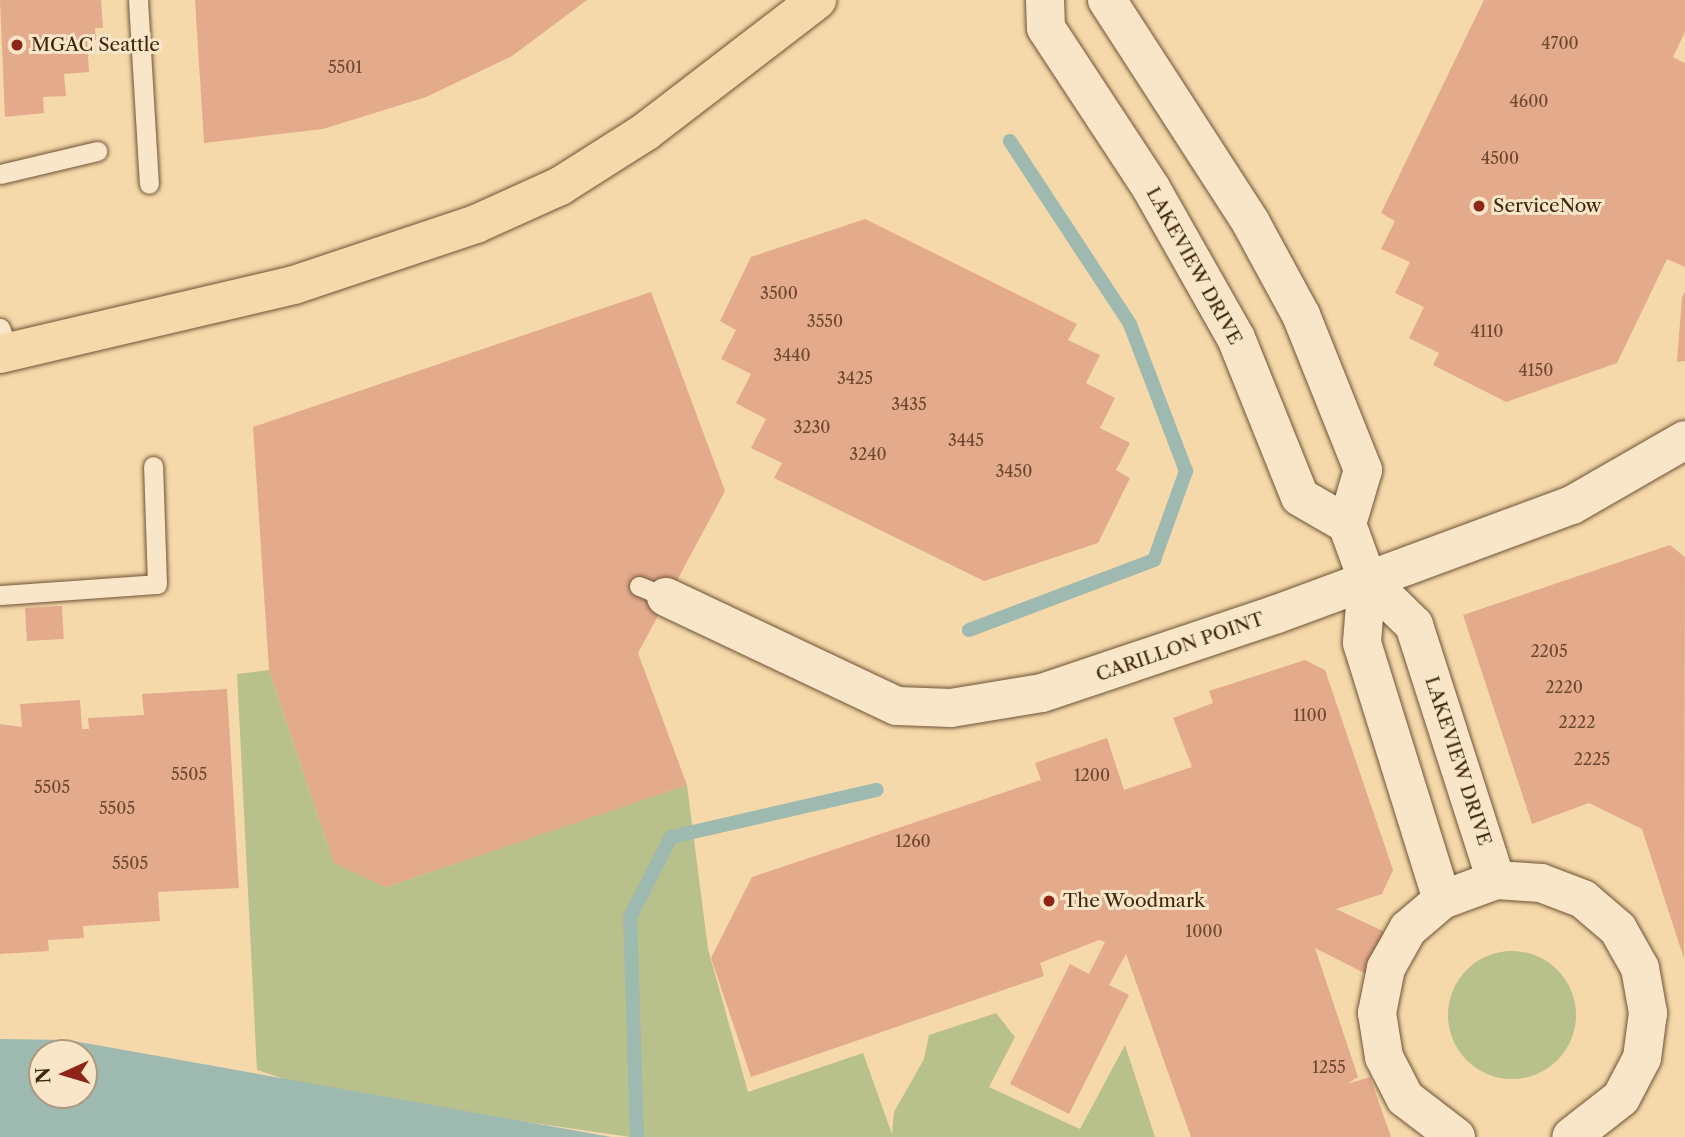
<!DOCTYPE html>
<style>
body{margin:0}
#map{position:relative;width:1685px;height:1137px;overflow:hidden;background:#f6d9aa;font-family:"Libre Caslon Text",serif}
div>[style]{position:absolute}
.green>*{inset:0;background:#b8c08c}
.round{border-radius:50%}
.water>*{inset:0;background:#9eb9af}
.stream>*{height:14px;margin:-7px;padding:0 7px;transform-origin:7px;border-radius:7px;background:#9eb9af}
.building>*{inset:0;background:#e4aa8c;transform-origin:0 0}
.roads{filter:drop-shadow(0 0 2px #6e5336) drop-shadow(0 0 2px #6e5336)}
.lane>*{height:19px;margin:-9.5px;padding:0 9.5px;transform-origin:9.5px;border-radius:9.5px;background:#f9e6c8}
.street>*{height:38px;margin:-19px;padding:0 19px;transform-origin:19px;border-radius:19px;background:#f9e6c8}
.secondary>*{height:38px;margin:-19px;padding:0 19px;transform-origin:19px;border-radius:19px;background:#f9e6c8}
.primary>*{height:38px;margin:-19px;padding:0 19px;transform-origin:19px;border-radius:19px;background:#f6d9aa}
.dots>*{width:19px;height:19px;translate:-50% -50%;box-sizing:border-box;border:4px solid #f9e6c8;border-radius:50%}
span{translate:-50% -50%;white-space:nowrap;text-align:center;line-height:1.15;-webkit-text-stroke:6px #f9e6c8;paint-order:stroke}
.number-label{font-size:16px;color:#6a472e}
.number-label span{-webkit-text-stroke-width:0}
.poi-label{font-size:19px;color:#41260f}
.left{translate:0 -50%;text-align:left}
.street-label{font-size:19px;color:#41260f}
.north{position:absolute;left:28px;top:1039px;width:70px;height:70px;box-sizing:border-box;background:#f9e6c8;border:2px solid #af997e;border-radius:50%;rotate:266deg;font-size:19px;font-weight:700;line-height:28px;text-align:center;color:#41260f}
.north::after{content:'';display:block;margin:auto;width:24px;height:32px;background:#8f2418;clip-path:polygon(50% 0,100% 100%,50% 72%,0 100%)}
</style>
<div id="map">
<div class="green">
<i style="clip-path:polygon(269px 670px,334px 863px,386px 887px,687px 785px,708px 949px,748px 1092px,863px 1053px,892px 1134px,894px 1112px,924px 1059px,929px 1035px,996px 1013px,1015px 1037px,989px 1087px,1080px 1129px,1125px 1045px,1155px 1137px,630px 1137px,328px 1093px,257px 1070px,237px 674px)"></i>
<i class="round" style="left:1448px;top:951px;width:128px;height:128px"></i>
</div>
<div class="water">
<i style="clip-path:polygon(evenodd,0 1039px,68px 1040px,611px 1137px,0 1137px,0 1039px,42px 1053px,84px 1053px,84px 1095px,42px 1095px,42px 1053px)"></i>
</div>
<div class="stream">
<i style="left:969px;top:630px;width:198px;rotate:-20.7deg"></i>
<i style="left:1154px;top:560px;width:95px;rotate:-70.2deg"></i>
<i style="left:1186px;top:471px;width:157px;rotate:-110.9deg"></i>
<i style="left:1130px;top:324px;width:219px;rotate:-123.3deg"></i>
<i style="left:637px;top:1137px;width:220px;rotate:-91.8deg"></i>
<i style="left:630px;top:917px;width:90px;rotate:-62.9deg"></i>
<i style="left:671px;top:837px;width:211px;rotate:-12.9deg"></i>
</div>
<div class="building">
<i style="clip-path:polygon(0 0,101px 0,103px 28px,95px 28px,96px 40px,87px 40px,89px 72px,64px 74px,66px 96px,43px 97px,44px 113px,5px 117px)"></i>
<i style="clip-path:polygon(195px 0,587px 0,512px 56px,426px 97px,323px 129px,204px 143px)"></i>
<i style="clip-path:polygon(1484px 0,1685px 0,1685px 32px,1673px 57px,1685px 63px,1685px 267px,1667px 259px,1617px 363px,1506px 402px,1433px 365px,1439px 353px,1409px 338px,1424px 307px,1395px 293px,1410px 262px,1381px 249px,1395px 221px,1381px 213px)"></i>
<i style="clip-path:polygon(865px 219px,1077px 324px,1068px 340px,1100px 355px,1086px 383px,1115px 398px,1100px 428px,1130px 443px,1116px 470px,1130px 478px,1098px 543px,984px 581px,774px 478px,782px 463px,751px 448px,766px 419px,736px 403px,751px 374px,721px 359px,736px 330px,720px 321px,751px 257px)"></i>
<i style="clip-path:polygon(1685px 291px,1685px 361px,1677px 362px,1682px 297px)"></i>
<i style="clip-path:polygon(651px 292px,725px 491px,638px 653px,687px 785px,386px 887px,334px 863px,269px 670px,253px 427px)"></i>
<i style="clip-path:polygon(1670px 545px,1685px 557px,1684px 959px,1642px 829px,1589px 803px,1532px 824px,1463px 615px)"></i>
<i style="left:62px;top:606px;width:33px;height:37px;rotate:87deg"></i>
<i style="clip-path:polygon(1305px 660px,1325px 670px,1393px 870px,1382px 894px,1336px 909px,1398px 938px,1378px 980px,1315px 948px,1358px 1077px,1347px 1084px,1370px 1077px,1391px 1137px,1191px 1137px,1126px 954px,1109px 985px,1129px 995px,1069px 1114px,1010px 1084px,1070px 964px,1089px 974px,1105px 942px,1099px 940px,1040px 963px,1044px 976px,751px 1077px,711px 958px,752px 877px,1041px 780px,1035px 763px,1107px 738px,1124px 790px,1192px 767px,1173px 718px,1213px 703px,1209px 691px)"></i>
<i style="clip-path:polygon(227px 689px,239px 888px,158px 892px,160px 921px,83px 926px,84px 938px,48px 940px,49px 951px,0 954px,0 724px,22px 727px,20px 704px,80px 700px,82px 729px,89px 729px,88px 718px,144px 715px,142px 694px)"></i>
</div>
<div class="roads">
<div class="lane">
<i style="left:138px;top:0;width:184px;rotate:86.6deg"></i>
<i style="left:0;top:174px;width:100px;rotate:-13.3deg"></i>
<i style="left:0;top:328px;width:26px;rotate:69deg"></i>
<i style="left:639px;top:586px;width:29px;rotate:22deg"></i>
<i style="left:0;top:595px;width:157px;rotate:-4deg"></i>
<i style="left:157px;top:584px;width:118px;rotate:-91.9deg"></i>
</div>
<div class="street">
<i style="left:666px;top:597px;width:255px;rotate:25.3deg"></i>
<i style="left:897px;top:706px;width:54px;rotate:2.1deg"></i>
<i style="left:951px;top:708px;width:92px;rotate:-9.4deg"></i>
<i style="left:1042px;top:693px;width:248px;rotate:-18.6deg"></i>
<i style="left:1277px;top:614px;width:314px;rotate:-20.3deg"></i>
<i style="left:1572px;top:505px;width:130px;rotate:-29.9deg"></i>
<i style="left:1456px;top:1137px;width:64px;rotate:-142.6deg"></i>
<i style="left:1405px;top:1098px;width:46px;rotate:-117.1deg"></i>
<i style="left:1384px;top:1057px;width:45px;rotate:-99deg"></i>
<i style="left:1377px;top:1013px;width:46px;rotate:-78.7deg"></i>
<i style="left:1386px;top:968px;width:45px;rotate:-60.6deg"></i>
<i style="left:1408px;top:929px;width:45px;rotate:-40.5deg"></i>
<i style="left:1442px;top:900px;width:58px;rotate:-20.3deg"></i>
<i style="left:1496px;top:880px;width:45px;rotate:3.8deg"></i>
<i style="left:1541px;top:883px;width:45px;rotate:20.9deg"></i>
<i style="left:1583px;top:899px;width:46px;rotate:40.6deg"></i>
<i style="left:1618px;top:929px;width:45px;rotate:60.6deg"></i>
<i style="left:1640px;top:968px;width:46px;rotate:79.9deg"></i>
<i style="left:1648px;top:1013px;width:45px;rotate:97.6deg"></i>
<i style="left:1642px;top:1058px;width:45px;rotate:117.7deg"></i>
<i style="left:1621px;top:1098px;width:63px;rotate:142deg"></i>
</div>
<div class="secondary">
<i style="left:1045px;top:0;width:28px;rotate:88deg"></i>
<i style="left:1046px;top:28px;width:191px;rotate:56.7deg"></i>
<i style="left:1151px;top:188px;width:172px;rotate:60.5deg"></i>
<i style="left:1236px;top:338px;width:171px;rotate:68.1deg"></i>
<i style="left:1300px;top:497px;width:54px;rotate:29.9deg"></i>
<i style="left:1107px;top:0;width:265px;rotate:57.1deg"></i>
<i style="left:1251px;top:223px;width:105px;rotate:61.5deg"></i>
<i style="left:1301px;top:315px;width:167px;rotate:68.2deg"></i>
<i style="left:1363px;top:470px;width:56px;rotate:106.5deg"></i>
<i style="left:1347px;top:524px;width:59px;rotate:70deg"></i>
<i style="left:1367px;top:579px;width:64px;rotate:94.5deg"></i>
<i style="left:1362px;top:643px;width:269px;rotate:72.7deg"></i>
<i style="left:1367px;top:579px;width:66px;rotate:44.4deg"></i>
<i style="left:1414px;top:625px;width:268px;rotate:72.2deg"></i>
</div>
<div class="primary">
<i style="left:0;top:354px;width:302px;rotate:-13.2deg"></i>
<i style="left:294px;top:285px;width:192px;rotate:-18.5deg"></i>
<i style="left:476px;top:224px;width:92px;rotate:-24.3deg"></i>
<i style="left:560px;top:186px;width:101px;rotate:-32.4deg"></i>
<i style="left:645px;top:132px;width:217px;rotate:-37.5deg"></i>
</div>
</div>
<div class="dots">
<i style="left:17px;top:45px;background:#8f2418"></i>
<i style="left:1479px;top:206px;background:#8f2418"></i>
<i style="left:1049px;top:901px;background:#8f2418"></i>
</div>
<div class="number-label">
<span style="left:1560px;top:43px">4700</span>
<span style="left:345px;top:67px">5501</span>
<span style="left:1529px;top:101px">4600</span>
<span style="left:1500px;top:158px">4500</span>
<span style="left:779px;top:293px">3500</span>
<span style="left:825px;top:321px">3550</span>
<span style="left:1487px;top:331px">4110</span>
<span style="left:792px;top:355px">3440</span>
<span style="left:1536px;top:370px">4150</span>
<span style="left:855px;top:378px">3425</span>
<span style="left:909px;top:404px">3435</span>
<span style="left:812px;top:427px">3230</span>
<span style="left:966px;top:440px">3445</span>
<span style="left:868px;top:454px">3240</span>
<span style="left:1014px;top:471px">3450</span>
<span style="left:1549px;top:651px">2205</span>
<span style="left:1564px;top:687px">2220</span>
<span style="left:1310px;top:715px">1100</span>
<span style="left:1577px;top:722px">2222</span>
<span style="left:1592px;top:759px">2225</span>
<span style="left:189px;top:774px">5505</span>
<span style="left:1092px;top:775px">1200</span>
<span style="left:52px;top:787px">5505</span>
<span style="left:117px;top:808px">5505</span>
<span style="left:913px;top:841px">1260</span>
<span style="left:130px;top:863px">5505</span>
<span style="left:1204px;top:931px">1000</span>
<span style="left:1329px;top:1067px">1255</span>
</div>
<div class="poi-label">
<span class="left" style="left:31px;top:45px">MGAC Seattle</span>
<span class="left" style="left:1493px;top:206px">ServiceNow</span>
<span class="left" style="left:1063px;top:901px">The Woodmark</span>
</div>
<div class="street-label">
<span style="left:1194px;top:266px;rotate:61deg">LAKEVIEW DRIVE</span>
<span style="left:1180px;top:647px;rotate:-19deg">CARILLON POINT</span>
<span style="left:1458px;top:761px;rotate:72deg">LAKEVIEW DRIVE</span>
</div>
<div class="north">N</div>
</div>
